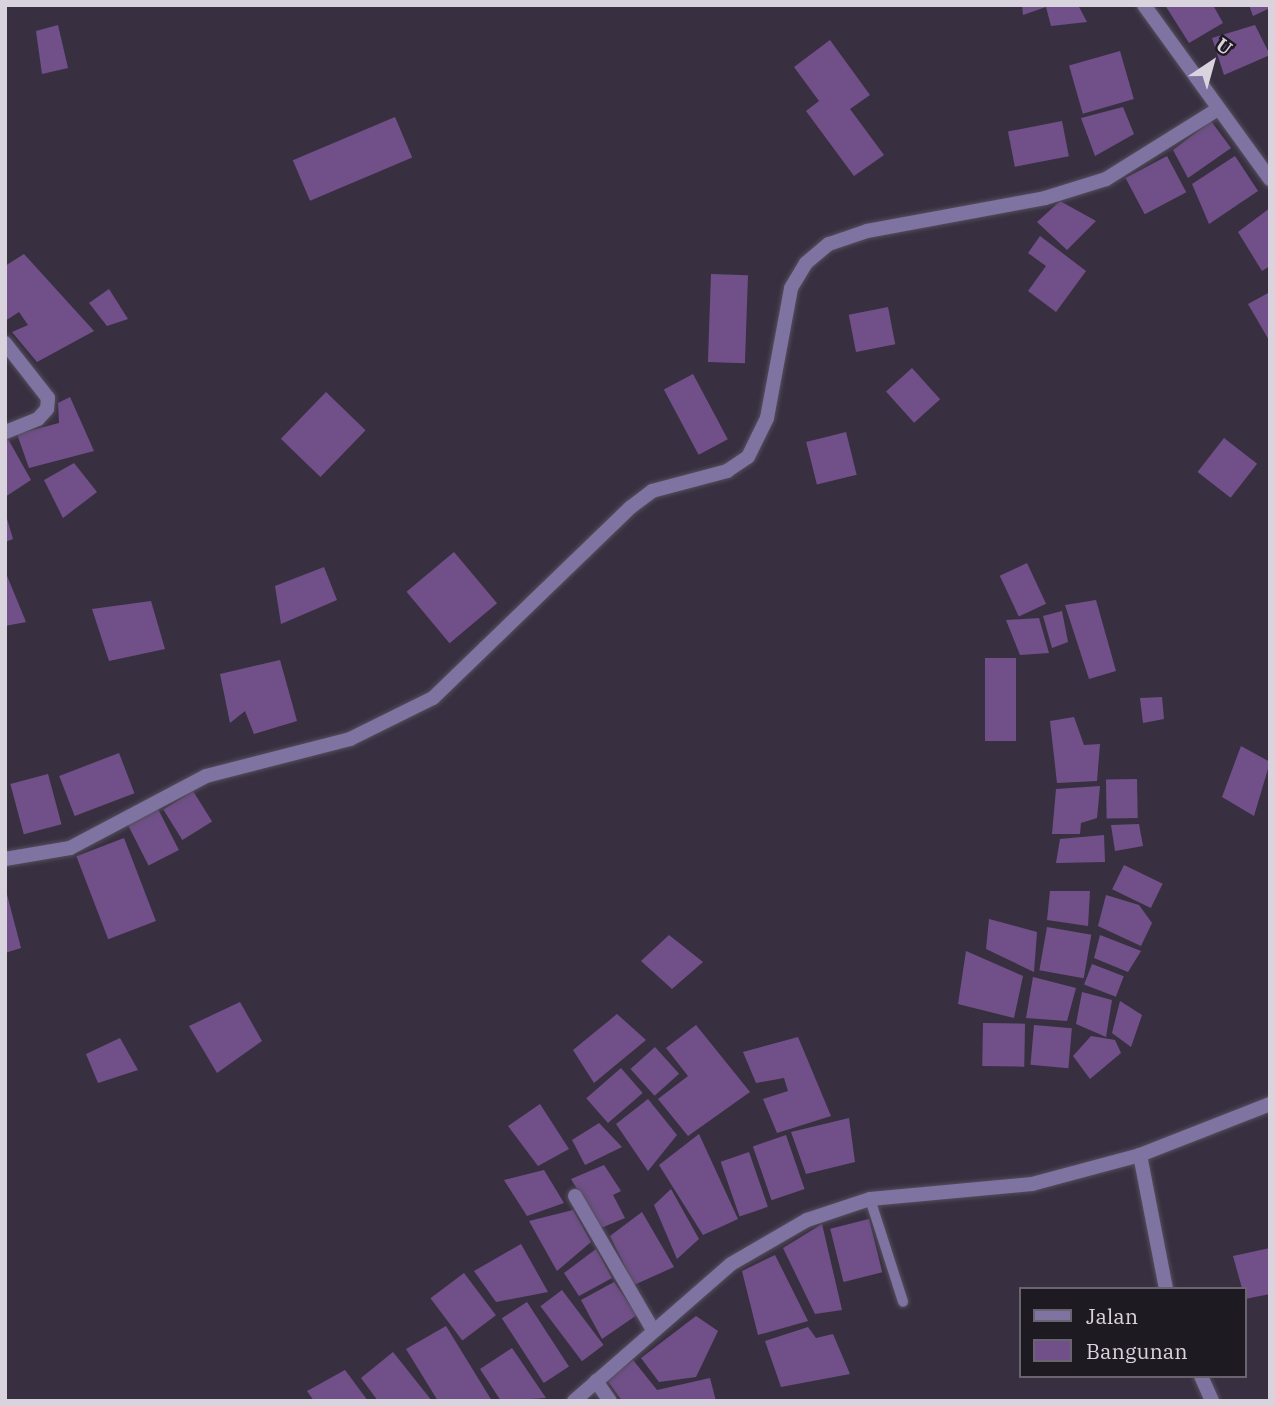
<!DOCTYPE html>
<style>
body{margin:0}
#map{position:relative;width:1275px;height:1406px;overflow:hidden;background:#383040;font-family:"IBM Plex Serif",serif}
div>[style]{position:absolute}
.building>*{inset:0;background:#71508a;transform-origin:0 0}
.roads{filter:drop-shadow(0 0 2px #554d5c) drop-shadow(0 0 2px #554d5c)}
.lane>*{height:10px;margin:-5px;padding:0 5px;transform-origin:5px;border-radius:5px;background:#7e73a1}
.street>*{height:14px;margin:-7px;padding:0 7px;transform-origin:7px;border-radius:7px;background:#7e73a1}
span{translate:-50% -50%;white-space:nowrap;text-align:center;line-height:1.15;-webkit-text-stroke:6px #1e1a21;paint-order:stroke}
.frame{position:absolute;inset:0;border:7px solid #d9d3de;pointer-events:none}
.legend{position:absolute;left:1019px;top:1287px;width:228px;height:91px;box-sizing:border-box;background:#1e1a21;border:2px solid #69646d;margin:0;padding:9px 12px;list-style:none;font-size:21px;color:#d9d3de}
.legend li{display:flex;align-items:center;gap:14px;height:35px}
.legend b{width:35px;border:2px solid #69646d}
.north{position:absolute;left:1177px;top:28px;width:70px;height:70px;-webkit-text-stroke:5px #1e1a21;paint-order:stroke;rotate:36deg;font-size:19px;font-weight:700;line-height:28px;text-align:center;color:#d9d3de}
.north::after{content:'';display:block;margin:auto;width:24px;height:32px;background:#d9d3de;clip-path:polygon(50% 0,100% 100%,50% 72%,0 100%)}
</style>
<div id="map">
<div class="building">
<i style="clip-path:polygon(1022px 5px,1078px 5px,1087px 22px,1051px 26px,1046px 7px,1023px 15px)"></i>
<i style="clip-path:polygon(1165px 5px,1213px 5px,1223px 23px,1189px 43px)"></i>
<i style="clip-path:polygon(1249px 5px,1270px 5px,1270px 8px,1253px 16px)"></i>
<i style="clip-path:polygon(58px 25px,68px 68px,42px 74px,36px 31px)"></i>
<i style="clip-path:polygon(1255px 25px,1270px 55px,1224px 75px,1212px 38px)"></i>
<i style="clip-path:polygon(830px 40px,870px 95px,850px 109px,884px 155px,854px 176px,806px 111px,819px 101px,794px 67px)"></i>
<i style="left:1120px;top:51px;width:50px;height:53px;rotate:74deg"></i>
<i style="clip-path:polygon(1123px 107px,1134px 134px,1095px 156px,1081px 118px)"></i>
<i style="left:395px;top:117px;width:44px;height:111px;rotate:67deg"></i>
<i style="left:1062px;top:121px;width:36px;height:55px;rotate:79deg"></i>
<i style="clip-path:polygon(1211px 121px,1231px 148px,1188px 178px,1173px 150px)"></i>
<i style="left:1167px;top:156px;width:41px;height:47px;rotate:62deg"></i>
<i style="clip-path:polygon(1235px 156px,1258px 191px,1209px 224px,1192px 184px)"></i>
<i style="clip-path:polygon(1060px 201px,1096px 221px,1067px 250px,1037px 222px)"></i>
<i style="clip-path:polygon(1270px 208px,1270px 266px,1262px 271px,1238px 232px)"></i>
<i style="clip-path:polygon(1040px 236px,1086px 271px,1056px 312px,1028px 291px,1046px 266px,1028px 253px)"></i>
<i style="clip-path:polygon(24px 254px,94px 331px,37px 362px,12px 332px,28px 325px,19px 312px,5px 321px,5px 266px)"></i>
<i style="left:711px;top:274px;width:37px;height:88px;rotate:2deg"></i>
<i style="clip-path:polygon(109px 289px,128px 319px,107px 326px,89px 303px)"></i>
<i style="clip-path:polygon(1270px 292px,1270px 342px,1248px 304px)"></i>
<i style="left:888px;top:307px;width:38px;height:40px;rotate:79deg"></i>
<i style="left:912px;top:368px;width:42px;height:35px;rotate:48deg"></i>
<i style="left:693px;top:374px;width:74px;height:33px;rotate:62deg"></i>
<i style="left:326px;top:392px;width:55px;height:65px;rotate:44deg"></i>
<i style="clip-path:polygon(70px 397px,94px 451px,29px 468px,17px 434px,59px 423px,58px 403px)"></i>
<i style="left:846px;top:432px;width:44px;height:41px;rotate:76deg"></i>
<i style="left:1224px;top:438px;width:42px;height:43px;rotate:38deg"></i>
<i style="clip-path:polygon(8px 439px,31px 480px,5px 497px,5px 440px)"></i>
<i style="clip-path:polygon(74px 463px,97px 492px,63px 518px,44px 480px)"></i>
<i style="clip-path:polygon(5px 512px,13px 539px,5px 542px)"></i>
<i style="left:454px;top:552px;width:67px;height:62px;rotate:50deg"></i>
<i style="left:1027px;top:563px;width:45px;height:30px;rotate:65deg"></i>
<i style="clip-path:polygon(324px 567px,337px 600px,281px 624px,275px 586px)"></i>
<i style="clip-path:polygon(5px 571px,26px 622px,5px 626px)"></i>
<i style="clip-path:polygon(1096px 600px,1116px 671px,1089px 679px,1065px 605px)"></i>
<i style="clip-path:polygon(151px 601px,165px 649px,109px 661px,92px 609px)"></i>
<i style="clip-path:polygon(1062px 611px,1068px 642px,1052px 648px,1043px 616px)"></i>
<i style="clip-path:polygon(1039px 618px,1049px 653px,1020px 655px,1006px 620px)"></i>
<i style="left:985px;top:658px;width:31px;height:83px"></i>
<i style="clip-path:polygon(280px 660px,297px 721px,254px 734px,245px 711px,230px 723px,220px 674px)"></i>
<i style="clip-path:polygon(1162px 697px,1164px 719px,1143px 723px,1140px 698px)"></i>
<i style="clip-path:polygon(1074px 717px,1084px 745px,1100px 744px,1097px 781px,1057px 783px,1050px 721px)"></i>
<i style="clip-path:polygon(1241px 746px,1270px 762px,1254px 816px,1222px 797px)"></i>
<i style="left:119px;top:753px;width:43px;height:64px;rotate:69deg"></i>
<i style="left:48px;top:774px;width:52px;height:39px;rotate:75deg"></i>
<i style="left:1137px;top:779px;width:39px;height:31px;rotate:89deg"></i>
<i style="clip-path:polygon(1100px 786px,1097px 818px,1081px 823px,1080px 834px,1052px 834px,1056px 789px)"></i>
<i style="left:193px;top:791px;width:36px;height:35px;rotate:58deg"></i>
<i style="left:158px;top:809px;width:46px;height:34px;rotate:63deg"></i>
<i style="clip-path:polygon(1139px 824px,1143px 846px,1115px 851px,1111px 825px)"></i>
<i style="clip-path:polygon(1104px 835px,1105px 862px,1056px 863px,1060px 839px)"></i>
<i style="left:124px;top:838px;width:89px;height:51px;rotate:69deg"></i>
<i style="left:1124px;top:865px;width:43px;height:27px;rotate:26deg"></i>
<i style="clip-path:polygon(5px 887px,21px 948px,5px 953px)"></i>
<i style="clip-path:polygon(1050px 891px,1090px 891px,1088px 926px,1047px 920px)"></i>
<i style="clip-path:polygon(1106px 895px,1139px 905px,1152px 923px,1141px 946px,1098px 926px)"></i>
<i style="clip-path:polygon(989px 919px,1037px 932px,1034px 972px,986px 949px)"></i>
<i style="left:1047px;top:927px;width:45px;height:44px;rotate:10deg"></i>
<i style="clip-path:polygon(669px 935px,703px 962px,672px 989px,641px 961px)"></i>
<i style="clip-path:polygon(1100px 935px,1141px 951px,1128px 972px,1094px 958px)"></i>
<i style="clip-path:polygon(966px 951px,1023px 976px,1014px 1018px,958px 1004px)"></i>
<i style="left:1092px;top:964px;width:34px;height:22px;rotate:21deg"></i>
<i style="clip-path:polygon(1033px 977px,1076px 988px,1067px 1021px,1026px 1018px)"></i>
<i style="clip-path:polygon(1082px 992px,1112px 1000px,1106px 1037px,1076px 1024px)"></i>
<i style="clip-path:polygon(1120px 1001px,1142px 1015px,1131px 1047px,1112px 1033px)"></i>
<i style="clip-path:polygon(240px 1002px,262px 1041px,217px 1073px,189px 1026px)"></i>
<i style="clip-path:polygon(617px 1014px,646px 1040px,594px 1083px,573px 1050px)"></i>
<i style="left:983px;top:1023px;width:42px;height:43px;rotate:1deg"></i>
<i style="clip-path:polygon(696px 1025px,750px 1092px,688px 1136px,658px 1099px,688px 1076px,666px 1048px)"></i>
<i style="left:1034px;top:1025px;width:38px;height:40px;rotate:5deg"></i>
<i style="clip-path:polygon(1091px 1036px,1115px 1040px,1121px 1053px,1090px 1079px,1073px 1056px)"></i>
<i style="clip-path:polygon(798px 1037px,831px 1116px,777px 1133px,763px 1099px,788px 1091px,784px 1078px,756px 1083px,743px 1052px)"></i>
<i style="clip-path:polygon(120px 1038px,138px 1070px,98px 1083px,86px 1054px)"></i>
<i style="left:655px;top:1047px;width:36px;height:33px;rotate:48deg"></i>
<i style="left:621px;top:1068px;width:33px;height:46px;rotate:49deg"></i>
<i style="clip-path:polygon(648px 1099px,677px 1135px,648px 1171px,616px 1124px)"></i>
<i style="clip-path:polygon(540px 1104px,569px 1149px,538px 1166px,508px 1126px)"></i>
<i style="clip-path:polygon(849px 1118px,855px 1162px,806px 1174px,791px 1132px)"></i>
<i style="clip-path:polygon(599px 1123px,622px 1147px,585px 1165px,572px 1140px)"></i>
<i style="clip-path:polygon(699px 1134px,738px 1219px,703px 1235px,659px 1165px)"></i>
<i style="left:786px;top:1135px;width:57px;height:35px;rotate:71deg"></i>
<i style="left:749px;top:1152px;width:58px;height:30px;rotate:71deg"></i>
<i style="clip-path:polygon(604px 1165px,621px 1191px,613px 1195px,625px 1218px,601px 1228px,571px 1179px)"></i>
<i style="clip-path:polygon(544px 1170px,564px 1203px,527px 1216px,504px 1180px)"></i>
<i style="clip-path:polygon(671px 1189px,699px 1239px,677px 1259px,654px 1205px)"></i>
<i style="clip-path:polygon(573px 1210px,591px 1242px,557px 1271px,529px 1221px)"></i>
<i style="clip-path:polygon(642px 1212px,674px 1267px,634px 1285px,610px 1236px)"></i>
<i style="left:869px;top:1219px;width:55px;height:40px;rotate:76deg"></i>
<i style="clip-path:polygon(822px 1224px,842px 1310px,815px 1314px,783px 1248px)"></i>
<i style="clip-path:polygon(521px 1244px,548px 1292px,496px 1302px,474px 1271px)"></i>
<i style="clip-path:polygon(1270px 1248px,1270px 1294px,1245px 1299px,1233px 1256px)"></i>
<i style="clip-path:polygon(596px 1249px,612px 1278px,579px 1296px,564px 1273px)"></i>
<i style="clip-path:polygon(775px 1255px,808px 1321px,758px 1335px,742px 1271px)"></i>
<i style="left:464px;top:1273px;width:53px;height:42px;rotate:53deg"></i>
<i style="clip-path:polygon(614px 1282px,637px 1315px,602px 1339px,581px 1300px)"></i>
<i style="left:562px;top:1290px;width:69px;height:27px;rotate:53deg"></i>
<i style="left:527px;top:1302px;width:77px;height:30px;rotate:57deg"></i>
<i style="clip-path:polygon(696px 1316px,718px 1331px,696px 1377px,659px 1382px,641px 1358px)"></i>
<i style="clip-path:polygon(446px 1326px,492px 1401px,438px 1401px,406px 1349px)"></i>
<i style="clip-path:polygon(808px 1327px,816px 1338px,833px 1334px,850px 1374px,781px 1387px,765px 1341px)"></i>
<i style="clip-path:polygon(512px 1348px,546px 1398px,501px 1401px,480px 1369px)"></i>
<i style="clip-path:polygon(393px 1352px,432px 1401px,378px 1401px,361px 1378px)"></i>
<i style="clip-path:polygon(633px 1360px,657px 1390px,710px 1378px,716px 1401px,622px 1401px,607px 1380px)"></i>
<i style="clip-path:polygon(345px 1370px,368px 1401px,314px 1401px,307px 1391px)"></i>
</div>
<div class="roads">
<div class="lane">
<i style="left:870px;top:1199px;width:108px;rotate:72.2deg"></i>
</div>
<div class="street">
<i style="left:1144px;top:5px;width:215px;rotate:54.1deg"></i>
<i style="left:5px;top:343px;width:70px;rotate:52deg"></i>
<i style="left:48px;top:398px;width:11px;rotate:95deg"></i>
<i style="left:47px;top:409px;width:13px;rotate:132deg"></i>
<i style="left:38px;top:419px;width:35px;rotate:158deg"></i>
<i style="left:5px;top:859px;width:66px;rotate:-9.6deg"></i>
<i style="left:70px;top:848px;width:154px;rotate:-27.9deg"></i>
<i style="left:206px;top:776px;width:149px;rotate:-14.4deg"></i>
<i style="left:350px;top:739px;width:93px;rotate:-26.3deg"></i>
<i style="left:433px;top:698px;width:275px;rotate:-44deg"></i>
<i style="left:631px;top:507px;width:26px;rotate:-37deg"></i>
<i style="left:652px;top:491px;width:78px;rotate:-14.9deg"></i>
<i style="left:727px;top:471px;width:25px;rotate:-34deg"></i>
<i style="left:748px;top:457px;width:43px;rotate:-64deg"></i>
<i style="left:767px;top:418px;width:132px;rotate:-79.5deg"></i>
<i style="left:791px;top:288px;width:29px;rotate:-59deg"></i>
<i style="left:806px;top:263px;width:30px;rotate:-40deg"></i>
<i style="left:829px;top:244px;width:40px;rotate:-18.9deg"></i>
<i style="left:867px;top:231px;width:181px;rotate:-10.5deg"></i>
<i style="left:1045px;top:198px;width:64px;rotate:-17.3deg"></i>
<i style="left:1106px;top:179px;width:132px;rotate:-32deg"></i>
<i style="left:1140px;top:1155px;width:136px;rotate:79deg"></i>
<i style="left:575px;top:1196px;width:155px;rotate:59.8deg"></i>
<i style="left:1201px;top:1376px;width:27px;rotate:66deg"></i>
<i style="left:596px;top:1381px;width:24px;rotate:55deg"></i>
<i style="left:574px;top:1401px;width:208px;rotate:-41.1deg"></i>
<i style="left:731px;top:1264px;width:88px;rotate:-30.1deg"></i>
<i style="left:807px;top:1220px;width:66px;rotate:-18.4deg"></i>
<i style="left:870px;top:1199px;width:163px;rotate:-5.3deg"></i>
<i style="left:1032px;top:1184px;width:112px;rotate:-15deg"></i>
<i style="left:1140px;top:1155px;width:140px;rotate:-21.4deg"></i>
</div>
</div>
<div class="frame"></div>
<ul class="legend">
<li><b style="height:9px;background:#7e73a1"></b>Jalan</li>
<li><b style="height:19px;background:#71508a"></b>Bangunan</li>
</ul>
<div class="north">U</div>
</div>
